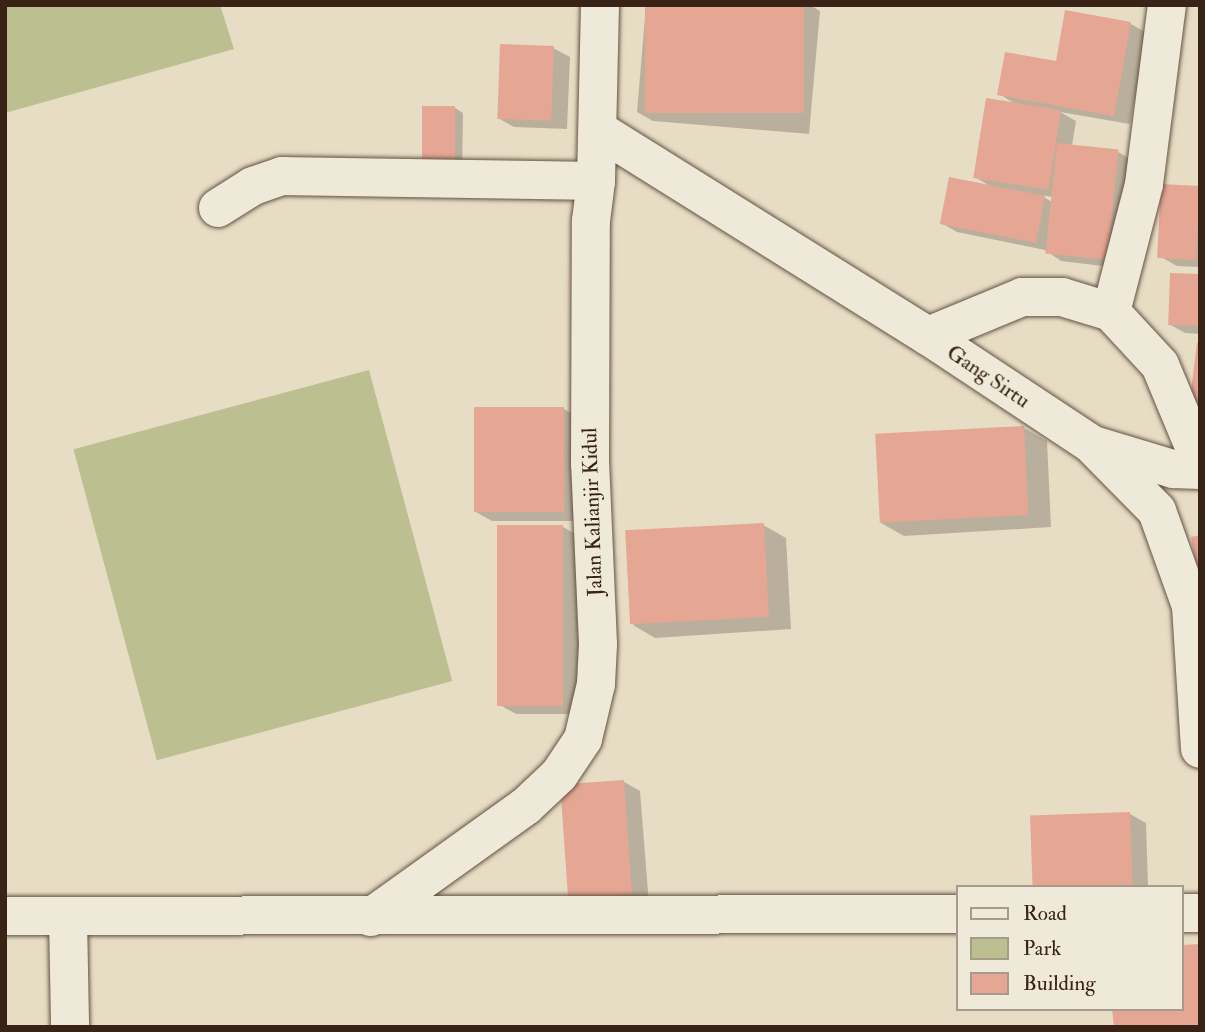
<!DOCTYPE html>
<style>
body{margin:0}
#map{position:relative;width:1205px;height:1032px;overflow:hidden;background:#e7ddc4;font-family:"IM FELL Double Pica",serif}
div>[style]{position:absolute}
.green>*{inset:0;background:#bcbf90;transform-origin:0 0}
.shadow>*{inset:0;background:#0003}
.building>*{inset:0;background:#e5a694;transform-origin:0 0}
.roads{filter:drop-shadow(0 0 2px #645242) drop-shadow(0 0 2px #645242)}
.minor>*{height:38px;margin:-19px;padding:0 19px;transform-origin:19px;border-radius:19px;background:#efe9d9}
span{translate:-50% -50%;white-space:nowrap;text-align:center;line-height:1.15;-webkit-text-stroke:7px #efe9d9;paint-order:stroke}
.street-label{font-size:21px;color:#382316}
.frame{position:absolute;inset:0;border:7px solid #382316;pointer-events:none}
.legend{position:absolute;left:956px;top:885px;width:228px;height:126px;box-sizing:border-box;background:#efe9d9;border:2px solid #a69a8b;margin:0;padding:9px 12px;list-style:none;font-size:21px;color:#382316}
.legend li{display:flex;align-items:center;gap:14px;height:35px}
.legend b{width:35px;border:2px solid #a69a8b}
</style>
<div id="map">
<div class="green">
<i style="clip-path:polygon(5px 5px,220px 5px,234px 49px,5px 113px)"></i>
<i style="left:369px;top:370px;width:322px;height:306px;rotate:75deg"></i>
</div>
<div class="shadow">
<i style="clip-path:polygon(646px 5px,810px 5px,820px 11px,809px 134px,653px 121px,637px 112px)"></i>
<i style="clip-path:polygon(evenodd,1066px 12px,1131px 24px,1147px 33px,1130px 124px,1060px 112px,1076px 121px,1072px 146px,1118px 152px,1134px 161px,1119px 268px,1061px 261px,1045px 250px,957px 232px,941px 223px,990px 186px,975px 177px,1017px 105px,999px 94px,1057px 63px,1066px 12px,1040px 195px,1052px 197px,1052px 202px,1040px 195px)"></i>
<i style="clip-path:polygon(553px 48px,570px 57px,567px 129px,514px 127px,498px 118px)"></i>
<i style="clip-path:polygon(455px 108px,463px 113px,462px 176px,431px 176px)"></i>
<i style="clip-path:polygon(1200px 187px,1200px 267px,1177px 266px,1161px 257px)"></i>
<i style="clip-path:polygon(1200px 275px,1200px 334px,1185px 333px,1169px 324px)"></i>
<i style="clip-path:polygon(564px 409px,580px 418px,580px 521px,492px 521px,476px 512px)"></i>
<i style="clip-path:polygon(1024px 428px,1047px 441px,1051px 527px,904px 536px,881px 523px)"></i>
<i style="clip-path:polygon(763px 525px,786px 538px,791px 629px,655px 638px,633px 625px)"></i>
<i style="clip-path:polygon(563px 527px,579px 536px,580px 714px,516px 714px,500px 705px)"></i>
<i style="clip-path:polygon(624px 782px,640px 791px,649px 904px,588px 909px)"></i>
<i style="clip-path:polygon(1130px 814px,1146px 823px,1148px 887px,1034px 887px)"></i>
</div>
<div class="building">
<i style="left:645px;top:5px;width:159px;height:108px"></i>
<i style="clip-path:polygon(1065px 10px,1131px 22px,1114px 116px,997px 95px,1005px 52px,1056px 61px)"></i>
<i style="left:500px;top:44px;width:54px;height:75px;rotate:2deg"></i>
<i style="left:986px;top:98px;width:76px;height:81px;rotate:9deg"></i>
<i style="left:422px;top:106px;width:33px;height:66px"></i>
<i style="left:1057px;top:143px;width:62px;height:111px;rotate:6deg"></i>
<i style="left:949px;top:177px;width:98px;height:48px;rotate:11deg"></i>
<i style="left:1161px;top:184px;width:39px;height:74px;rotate:3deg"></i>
<i style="left:1170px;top:273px;width:30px;height:52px;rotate:2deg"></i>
<i style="clip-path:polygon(1197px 343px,1200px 343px,1200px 408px,1189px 407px)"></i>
<i style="left:564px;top:407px;width:105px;height:90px;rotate:90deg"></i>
<i style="left:1024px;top:426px;width:89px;height:149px;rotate:87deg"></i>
<i style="left:764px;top:523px;width:94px;height:139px;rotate:87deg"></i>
<i style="left:563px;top:525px;width:181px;height:66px;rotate:90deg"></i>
<i style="clip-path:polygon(1200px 535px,1200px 575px,1198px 576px,1191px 537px)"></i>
<i style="left:624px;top:780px;width:115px;height:64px;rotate:86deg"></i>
<i style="left:1130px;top:812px;width:75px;height:100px;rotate:88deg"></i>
<i style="clip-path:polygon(1200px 944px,1200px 1027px,1114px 1027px,1112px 1009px,1182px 1009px,1182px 945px)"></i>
</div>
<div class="roads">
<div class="minor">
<i style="left:598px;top:130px;width:389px;rotate:32deg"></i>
<i style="left:928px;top:336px;width:196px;rotate:33.5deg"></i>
<i style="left:1091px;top:444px;width:94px;rotate:45.4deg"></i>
<i style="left:1157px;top:511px;width:101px;rotate:70.3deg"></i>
<i style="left:1191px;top:606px;width:143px;rotate:86.4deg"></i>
<i style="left:218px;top:208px;width:41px;rotate:-32.2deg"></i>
<i style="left:253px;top:186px;width:31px;rotate:-19deg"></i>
<i style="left:282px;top:176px;width:314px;rotate:0.9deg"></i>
<i style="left:1111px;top:312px;width:72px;rotate:47.2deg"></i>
<i style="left:1160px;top:365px;width:104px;rotate:67.4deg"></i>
<i style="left:928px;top:336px;width:102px;rotate:-22.5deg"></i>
<i style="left:1022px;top:297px;width:40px"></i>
<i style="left:1062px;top:297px;width:51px;rotate:17deg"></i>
<i style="left:1111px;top:312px;width:132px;rotate:-75.5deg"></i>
<i style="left:1144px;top:184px;width:180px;rotate:-82.7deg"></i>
<i style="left:1093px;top:445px;width:84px;rotate:16.7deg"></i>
<i style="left:1173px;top:469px;width:27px;rotate:2deg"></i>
<i style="left:1182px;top:913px;width:18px"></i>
<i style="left:5px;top:916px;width:953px;rotate:-0.12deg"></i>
<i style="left:371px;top:917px;width:191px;rotate:-35.6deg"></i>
<i style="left:526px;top:806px;width:45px;rotate:-43.2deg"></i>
<i style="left:559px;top:775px;width:43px;rotate:-56.3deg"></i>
<i style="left:583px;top:739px;width:57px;rotate:-76.7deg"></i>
<i style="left:596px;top:684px;width:40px;rotate:-87.1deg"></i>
<i style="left:598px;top:644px;width:180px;rotate:-92.5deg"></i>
<i style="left:590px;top:464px;width:243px;rotate:-89.8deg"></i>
<i style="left:591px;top:221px;width:40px;rotate:-82.9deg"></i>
<i style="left:596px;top:181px;width:176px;rotate:-88.7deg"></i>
<i style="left:68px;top:918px;width:109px;rotate:88.9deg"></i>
</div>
</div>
<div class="street-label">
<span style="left:988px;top:377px;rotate:34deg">Gang Sirtu</span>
<span style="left:593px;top:512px;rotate:-92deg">Jalan Kalianjir Kidul</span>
</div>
<div class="frame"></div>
<ul class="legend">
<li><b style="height:9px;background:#efe9d9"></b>Road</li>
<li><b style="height:19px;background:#bcbf90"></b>Park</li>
<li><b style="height:19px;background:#e5a694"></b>Building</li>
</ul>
</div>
